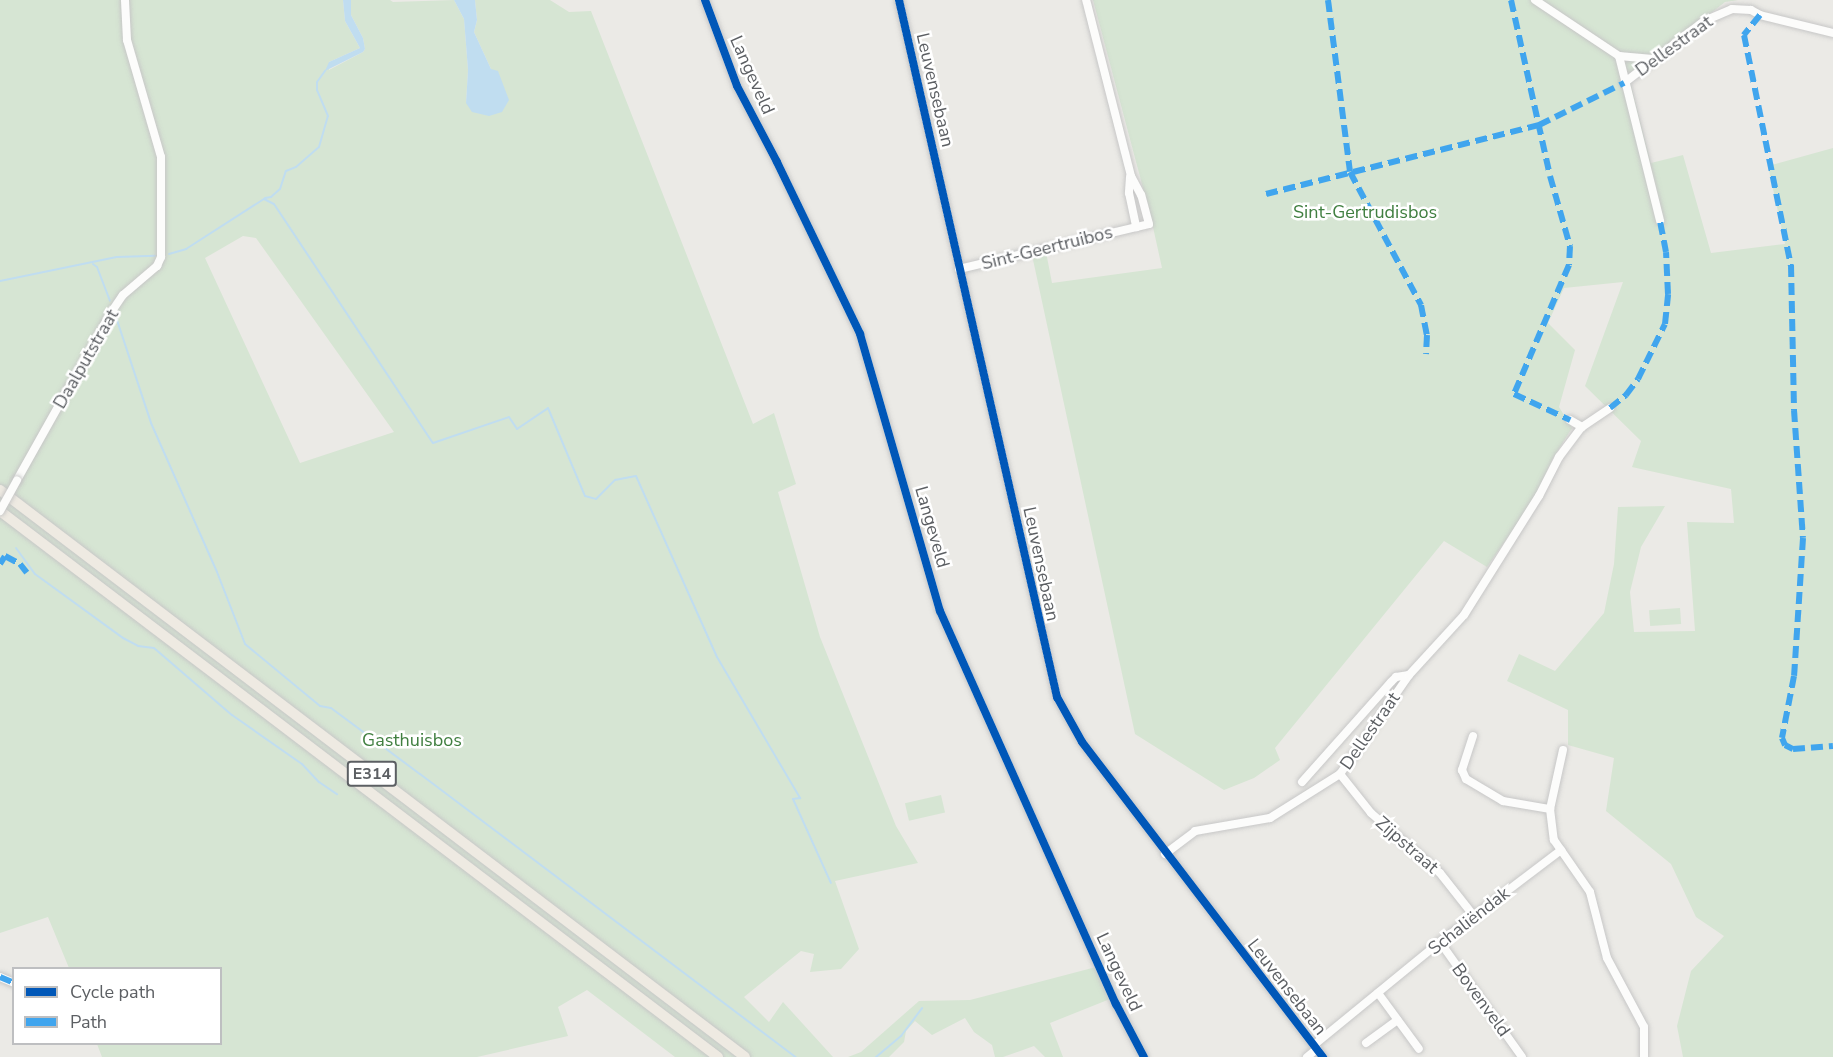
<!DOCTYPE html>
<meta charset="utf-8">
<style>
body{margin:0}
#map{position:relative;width:1833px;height:1057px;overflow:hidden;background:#ebeae6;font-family:"Nunito Sans",sans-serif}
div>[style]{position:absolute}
.green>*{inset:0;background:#d6e5d3;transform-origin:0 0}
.water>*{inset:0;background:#c0ddf0}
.stream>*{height:2px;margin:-1px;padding:0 1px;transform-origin:1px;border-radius:1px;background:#c0ddf0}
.roads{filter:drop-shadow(0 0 2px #c7c7c7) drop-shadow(0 0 2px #c7c7c7)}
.minor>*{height:8px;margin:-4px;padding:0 4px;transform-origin:4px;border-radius:4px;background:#fcfcfb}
.highway>*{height:10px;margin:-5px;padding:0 5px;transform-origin:5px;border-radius:5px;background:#eeeae2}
.bridges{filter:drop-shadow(0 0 2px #c7c7c7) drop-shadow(0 0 2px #c7c7c7)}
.minor-bridge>*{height:8px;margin:-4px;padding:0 4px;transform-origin:4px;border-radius:4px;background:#fcfcfb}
.quiet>*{height:6px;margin-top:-3px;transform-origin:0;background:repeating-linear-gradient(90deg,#40a5ee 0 12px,transparent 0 18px)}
.cycleway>*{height:8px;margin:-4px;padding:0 4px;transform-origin:4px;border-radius:4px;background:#0057b8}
span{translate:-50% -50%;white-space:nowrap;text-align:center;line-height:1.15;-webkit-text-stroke:5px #fff;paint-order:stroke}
.shield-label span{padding:2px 4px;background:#fff;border:2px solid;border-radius:4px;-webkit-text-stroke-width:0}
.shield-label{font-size:16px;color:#5c5f63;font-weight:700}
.street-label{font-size:18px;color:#5c5f63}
.park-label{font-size:18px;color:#407f40}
.legend{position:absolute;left:12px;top:967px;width:210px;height:78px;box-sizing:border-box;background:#fff;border:2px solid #bebfc1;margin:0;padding:8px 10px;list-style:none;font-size:18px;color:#5c5f63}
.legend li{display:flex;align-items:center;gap:12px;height:30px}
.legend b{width:30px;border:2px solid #bebfc1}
</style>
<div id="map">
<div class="green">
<i style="clip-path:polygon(evenodd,0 0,343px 0,345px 21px,360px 48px,329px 62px,329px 70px,363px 52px,365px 49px,363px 38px,351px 15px,351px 0,390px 0,393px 2px,454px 0,464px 19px,468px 70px,466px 103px,491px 69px,474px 32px,477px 20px,475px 0,550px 0,569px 12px,591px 11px,753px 424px,774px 413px,796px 484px,778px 492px,820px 637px,896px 826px,918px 863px,835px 881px,859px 949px,841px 969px,810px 972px,814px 954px,801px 951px,744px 997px,769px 1022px,783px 1002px,833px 1057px,675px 1057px,587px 990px,558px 1007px,568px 1036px,477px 1057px,102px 1057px,97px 1044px,220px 1044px,220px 968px,69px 968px,48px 917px,0 933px,0 0,243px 236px,256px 238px,394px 432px,300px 463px,205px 258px,243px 236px)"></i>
<i style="clip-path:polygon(1093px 0,1738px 0,1725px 2px,1629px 77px,1651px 163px,1683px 155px,1711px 253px,1785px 244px,1768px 166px,1833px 148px,1833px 1057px,1683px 1057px,1677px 1026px,1691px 971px,1724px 936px,1696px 917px,1671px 864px,1606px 811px,1614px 758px,1568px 745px,1568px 710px,1507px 681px,1519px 654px,1555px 671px,1604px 613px,1614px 564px,1618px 507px,1665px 506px,1641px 547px,1630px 592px,1634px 632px,1695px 631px,1687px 522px,1734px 523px,1731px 489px,1632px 467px,1641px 441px,1585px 386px,1623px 282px,1564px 288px,1548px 323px,1575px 350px,1559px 407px,1572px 428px,1553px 458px,1532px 502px,1487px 567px,1444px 541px,1275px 748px,1280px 760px,1254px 778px,1224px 790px,1135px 734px,1032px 255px,1046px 252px,1052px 283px,1162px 268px,1151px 218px)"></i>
<i style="left:1680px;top:608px;width:16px;height:31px;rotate:86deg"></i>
<i style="left:941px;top:795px;width:18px;height:37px;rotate:77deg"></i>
<i style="clip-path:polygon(1096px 967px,1110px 999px,1050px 1023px,1063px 1057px,1045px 1057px,1034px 1046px,1003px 1057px,995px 1057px,992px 1045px,974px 1032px,965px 1018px,932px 1035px,915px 1021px,906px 1031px,904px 1042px,889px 1057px,848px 1057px,861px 1052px,919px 1001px,970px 1000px)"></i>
</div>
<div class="water">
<i style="clip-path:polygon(343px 0,351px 0,351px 15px,363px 38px,365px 49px,363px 52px,325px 71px,329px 62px,360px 48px,345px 21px)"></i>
<i style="clip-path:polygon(454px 0,475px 0,477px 20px,474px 32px,491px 69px,498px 71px,509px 100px,502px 112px,489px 116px,472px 112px,466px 103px,468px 70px,464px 19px)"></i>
</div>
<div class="stream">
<i style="left:265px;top:198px;width:6px;rotate:-9deg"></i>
<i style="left:271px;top:197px;width:12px;rotate:-42deg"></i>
<i style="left:280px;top:189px;width:19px;rotate:-72deg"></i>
<i style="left:286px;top:171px;width:11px;rotate:-22deg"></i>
<i style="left:296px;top:167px;width:30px;rotate:-41deg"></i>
<i style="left:319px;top:147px;width:32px;rotate:-74deg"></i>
<i style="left:328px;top:116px;width:28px;rotate:-113deg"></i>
<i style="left:317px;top:90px;width:8px;rotate:-90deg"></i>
<i style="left:317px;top:82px;width:14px;rotate:-54deg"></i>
<i style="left:169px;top:254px;width:18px;rotate:-16deg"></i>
<i style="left:186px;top:249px;width:93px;rotate:-32.7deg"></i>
<i style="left:264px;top:199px;width:11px;rotate:27deg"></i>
<i style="left:274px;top:204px;width:287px;rotate:56.4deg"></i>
<i style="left:433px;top:443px;width:80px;rotate:-18.9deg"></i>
<i style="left:509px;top:417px;width:14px;rotate:56deg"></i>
<i style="left:517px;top:429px;width:37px;rotate:-34deg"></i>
<i style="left:548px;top:408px;width:95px;rotate:67.2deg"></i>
<i style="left:585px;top:496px;width:11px;rotate:15deg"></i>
<i style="left:596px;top:499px;width:27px;rotate:-45deg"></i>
<i style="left:615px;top:480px;width:21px;rotate:-11deg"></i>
<i style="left:636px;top:476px;width:198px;rotate:65.9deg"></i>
<i style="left:717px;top:657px;width:164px;rotate:59.5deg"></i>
<i style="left:800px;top:798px;width:7px;rotate:172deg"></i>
<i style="left:793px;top:799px;width:92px;rotate:65.7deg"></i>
<i style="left:93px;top:264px;width:5px;rotate:37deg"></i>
<i style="left:97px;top:267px;width:36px;rotate:69deg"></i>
<i style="left:0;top:281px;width:119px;rotate:-11.6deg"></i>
<i style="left:117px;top:257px;width:38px;rotate:-2deg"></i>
<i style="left:115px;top:314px;width:115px;rotate:71.7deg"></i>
<i style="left:151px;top:423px;width:163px;rotate:66.1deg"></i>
<i style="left:217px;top:572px;width:77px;rotate:68.7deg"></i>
<i style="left:245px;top:644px;width:97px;rotate:39.6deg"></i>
<i style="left:320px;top:706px;width:11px;rotate:10deg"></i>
<i style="left:331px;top:708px;width:111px;rotate:36.6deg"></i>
<i style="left:420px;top:774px;width:471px;rotate:37deg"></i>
<i style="left:16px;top:548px;width:32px;rotate:54deg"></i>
<i style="left:35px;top:574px;width:109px;rotate:36deg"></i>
<i style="left:123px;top:638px;width:17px;rotate:28deg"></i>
<i style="left:138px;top:646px;width:16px;rotate:7deg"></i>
<i style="left:154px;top:648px;width:103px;rotate:40.7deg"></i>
<i style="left:232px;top:715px;width:85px;rotate:35deg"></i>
<i style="left:302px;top:764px;width:25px;rotate:47deg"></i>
<i style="left:319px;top:782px;width:22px;rotate:34deg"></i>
<i style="left:876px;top:1057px;width:33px;rotate:-40deg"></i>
<i style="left:901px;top:1036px;width:35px;rotate:-53deg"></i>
</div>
<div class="roads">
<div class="minor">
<i style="left:705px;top:0;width:92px;rotate:69.6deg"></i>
<i style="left:737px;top:86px;width:86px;rotate:62.2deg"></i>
<i style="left:777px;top:162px;width:191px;rotate:64.2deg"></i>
<i style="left:860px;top:334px;width:288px;rotate:73.9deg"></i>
<i style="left:940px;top:611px;width:431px;rotate:65.9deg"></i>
<i style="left:1116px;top:1004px;width:60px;rotate:62.2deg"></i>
<i style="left:899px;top:0;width:715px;rotate:77.23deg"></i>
<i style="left:1057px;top:697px;width:51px;rotate:60.9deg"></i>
<i style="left:1082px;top:742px;width:397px;rotate:52.6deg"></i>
<i style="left:1535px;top:0;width:101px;rotate:33.7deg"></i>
<i style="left:1619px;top:56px;width:34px;rotate:5deg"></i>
<i style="left:1619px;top:56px;width:170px;rotate:76deg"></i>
<i style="left:1624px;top:83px;width:101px;rotate:-37.8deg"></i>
<i style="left:1704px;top:21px;width:30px;rotate:-23deg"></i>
<i style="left:1732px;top:9px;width:19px;rotate:3deg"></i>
<i style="left:1751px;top:10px;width:10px;rotate:29deg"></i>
<i style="left:1760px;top:15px;width:75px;rotate:13.9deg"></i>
<i style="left:1130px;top:177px;width:16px;rotate:94deg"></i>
<i style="left:1129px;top:193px;width:35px;rotate:78deg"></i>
<i style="left:959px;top:269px;width:195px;rotate:-13.3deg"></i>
<i style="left:1149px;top:224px;width:30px;rotate:-105deg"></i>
<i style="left:1141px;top:195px;width:21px;rotate:-118deg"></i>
<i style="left:1131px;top:176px;width:182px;rotate:-104.3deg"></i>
<i style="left:1570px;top:420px;width:14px;rotate:30deg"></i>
<i style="left:17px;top:480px;width:190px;rotate:-60.7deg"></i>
<i style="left:110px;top:314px;width:23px;rotate:-56deg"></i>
<i style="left:123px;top:295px;width:45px;rotate:-40.5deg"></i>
<i style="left:157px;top:266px;width:10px;rotate:-66deg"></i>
<i style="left:161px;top:257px;width:100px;rotate:-90deg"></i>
<i style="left:161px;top:157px;width:122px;rotate:-106.2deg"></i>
<i style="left:127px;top:40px;width:40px;rotate:-92.9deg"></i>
<i style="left:1473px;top:736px;width:36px;rotate:108deg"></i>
<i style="left:1462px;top:770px;width:10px;rotate:66deg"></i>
<i style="left:1466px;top:779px;width:43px;rotate:30.7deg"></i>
<i style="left:1503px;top:801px;width:48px;rotate:9.7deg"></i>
<i style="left:1563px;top:750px;width:60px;rotate:102.4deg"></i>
<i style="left:1550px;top:809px;width:31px;rotate:83deg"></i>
<i style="left:1554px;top:840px;width:63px;rotate:55.3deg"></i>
<i style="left:1590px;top:892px;width:68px;rotate:75.6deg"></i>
<i style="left:1607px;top:958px;width:78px;rotate:61.8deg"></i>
<i style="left:1644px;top:1027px;width:30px;rotate:90deg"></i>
<i style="left:1340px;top:774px;width:50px;rotate:51.5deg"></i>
<i style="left:1371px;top:813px;width:91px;rotate:41deg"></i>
<i style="left:1440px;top:873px;width:55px;rotate:51.7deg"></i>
<i style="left:1302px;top:782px;width:134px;rotate:-48.3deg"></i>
<i style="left:1391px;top:682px;width:7px;rotate:-45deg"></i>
<i style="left:1396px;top:677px;width:13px;rotate:-9deg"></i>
<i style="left:1165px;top:854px;width:38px;rotate:-37deg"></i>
<i style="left:1195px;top:831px;width:76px;rotate:-9.8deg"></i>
<i style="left:1270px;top:818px;width:83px;rotate:-32.2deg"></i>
<i style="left:1340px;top:774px;width:121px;rotate:-55.1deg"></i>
<i style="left:1409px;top:675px;width:81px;rotate:-47.5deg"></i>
<i style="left:1464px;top:615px;width:141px;rotate:-57.8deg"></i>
<i style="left:1539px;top:496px;width:44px;rotate:-62.9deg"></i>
<i style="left:1559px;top:457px;width:38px;rotate:-53deg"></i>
<i style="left:1582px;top:427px;width:34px;rotate:-34deg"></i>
<i style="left:1440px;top:942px;width:141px;rotate:54.5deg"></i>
<i style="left:0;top:977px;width:15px;rotate:23deg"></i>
<i style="left:1378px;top:993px;width:69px;rotate:53.8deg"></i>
<i style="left:1366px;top:1043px;width:39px;rotate:-36deg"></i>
<i style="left:1314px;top:1045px;width:163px;rotate:-39.3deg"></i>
<i style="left:1440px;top:942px;width:152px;rotate:-37.2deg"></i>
<i style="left:1307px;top:1057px;width:13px;rotate:-39deg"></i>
</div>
<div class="highway">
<i style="left:0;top:490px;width:936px;rotate:37.27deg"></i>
<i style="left:0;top:511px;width:902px;rotate:37.25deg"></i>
</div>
</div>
<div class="bridges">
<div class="minor-bridge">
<i style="left:0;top:511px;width:35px;rotate:-61deg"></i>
</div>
</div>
<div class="quiet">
<i style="left:1328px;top:0;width:173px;rotate:82.7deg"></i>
<i style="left:1350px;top:172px;width:151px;rotate:61.9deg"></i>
<i style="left:1421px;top:305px;width:31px;rotate:79deg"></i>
<i style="left:1427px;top:335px;width:19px;rotate:93deg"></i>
<i style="left:1511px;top:0;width:180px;rotate:77.5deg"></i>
<i style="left:1550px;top:176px;width:73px;rotate:74.1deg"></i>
<i style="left:1570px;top:246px;width:19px;rotate:93deg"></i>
<i style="left:1569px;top:265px;width:140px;rotate:113.1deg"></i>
<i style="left:1514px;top:394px;width:62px;rotate:24.9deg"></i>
<i style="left:1760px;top:15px;width:26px;rotate:129deg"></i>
<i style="left:1744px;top:35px;width:235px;rotate:78.5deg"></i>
<i style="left:1791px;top:265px;width:145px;rotate:88.8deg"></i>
<i style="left:1794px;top:410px;width:128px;rotate:86deg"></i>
<i style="left:1803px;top:538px;width:138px;rotate:93.7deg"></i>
<i style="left:1794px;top:676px;width:63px;rotate:101deg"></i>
<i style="left:1782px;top:738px;width:8px;rotate:67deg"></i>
<i style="left:1785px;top:745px;width:9px;rotate:27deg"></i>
<i style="left:1793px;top:749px;width:40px;rotate:-4.3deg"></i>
<i style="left:1266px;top:194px;width:282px;rotate:-14.2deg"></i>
<i style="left:1539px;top:125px;width:95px;rotate:-26.3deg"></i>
<i style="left:1610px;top:408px;width:21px;rotate:-39deg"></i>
<i style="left:1626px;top:395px;width:20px;rotate:-53deg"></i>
<i style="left:1638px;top:379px;width:61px;rotate:-63.9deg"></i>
<i style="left:1665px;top:324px;width:30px;rotate:-84deg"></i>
<i style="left:1668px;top:294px;width:42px;rotate:-92.7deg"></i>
<i style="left:1666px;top:252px;width:32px;rotate:-101deg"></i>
<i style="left:0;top:564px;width:9px;rotate:-58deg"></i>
<i style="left:5px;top:556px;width:17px;rotate:28deg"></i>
<i style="left:20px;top:564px;width:11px;rotate:52deg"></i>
<i style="left:0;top:977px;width:15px;rotate:23deg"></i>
</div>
<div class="cycleway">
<i style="left:705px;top:0;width:92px;rotate:69.6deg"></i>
<i style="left:737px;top:86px;width:86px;rotate:62.2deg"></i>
<i style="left:777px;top:162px;width:191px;rotate:64.2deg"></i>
<i style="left:860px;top:334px;width:288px;rotate:73.9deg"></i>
<i style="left:940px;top:611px;width:431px;rotate:65.9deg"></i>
<i style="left:1116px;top:1004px;width:60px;rotate:62.2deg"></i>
<i style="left:899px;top:0;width:715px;rotate:77.23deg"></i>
<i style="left:1057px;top:697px;width:51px;rotate:60.9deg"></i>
<i style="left:1082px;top:742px;width:397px;rotate:52.6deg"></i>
</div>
<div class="shield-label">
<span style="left:372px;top:774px">E314</span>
</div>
<div class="street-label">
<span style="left:1674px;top:46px;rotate:-36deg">Dellestraat</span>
<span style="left:752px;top:75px;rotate:66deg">Langeveld</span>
<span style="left:935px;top:90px;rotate:77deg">Leuvensebaan</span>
<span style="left:1047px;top:248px;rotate:-14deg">Sint-Geertruibos</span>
<span style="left:86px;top:359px;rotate:-60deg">Daalputstraat</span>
<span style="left:932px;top:527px;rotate:74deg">Langeveld</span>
<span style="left:1041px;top:564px;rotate:78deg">Leuvensebaan</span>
<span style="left:1370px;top:731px;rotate:-55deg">Dellestraat</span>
<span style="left:1407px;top:845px;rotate:41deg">Zijpstraat</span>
<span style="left:1469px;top:921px;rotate:-38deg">Schaliëndak</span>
<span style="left:1119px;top:972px;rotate:65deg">Langeveld</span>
<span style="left:1287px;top:987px;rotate:52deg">Leuvensebaan</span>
<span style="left:1481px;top:1000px;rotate:54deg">Bovenveld</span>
</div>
<div class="park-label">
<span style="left:1365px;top:212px">Sint-Gertrudisbos</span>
<span style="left:412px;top:740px">Gasthuisbos</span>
</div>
<ul class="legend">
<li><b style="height:8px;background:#0057b8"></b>Cycle path</li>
<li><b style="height:8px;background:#40a5ee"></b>Path</li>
</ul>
</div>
